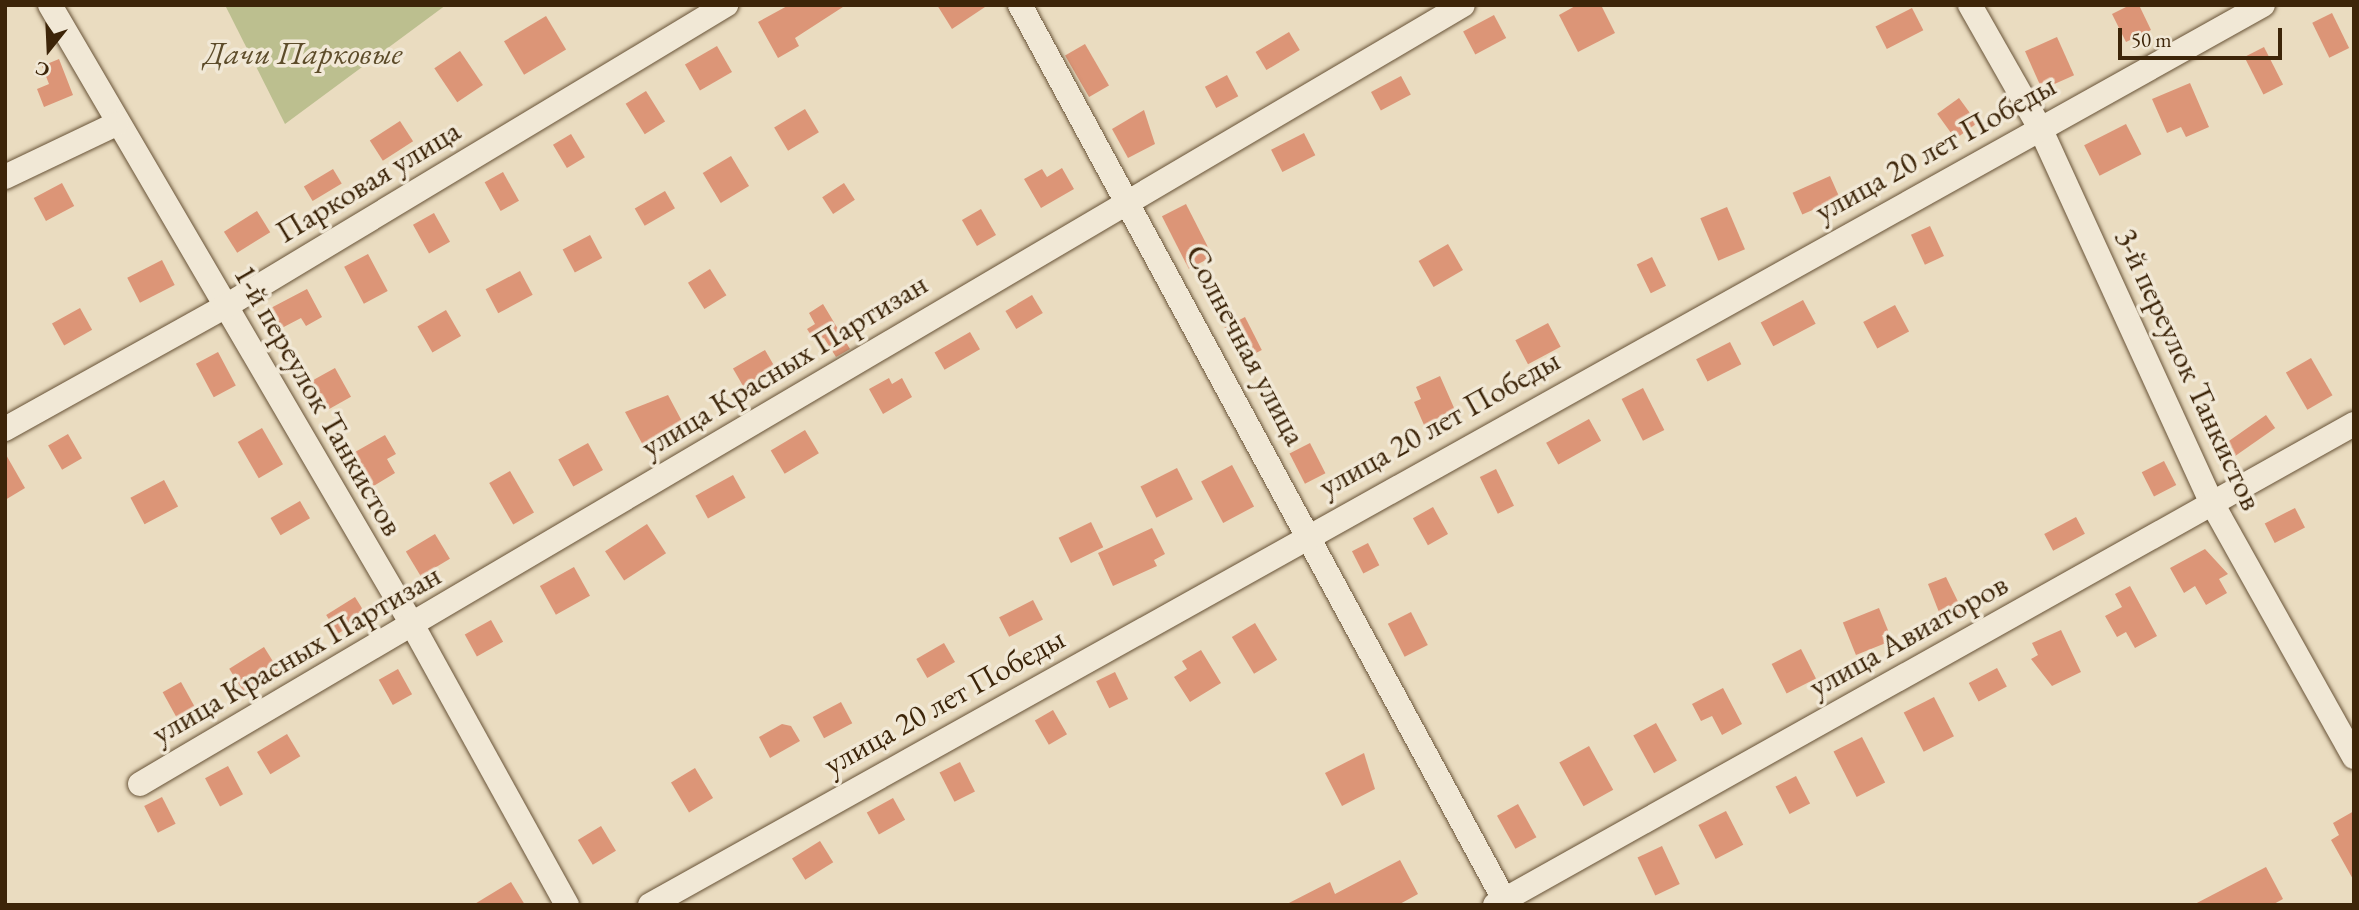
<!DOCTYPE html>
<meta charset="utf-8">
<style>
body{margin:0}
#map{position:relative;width:2359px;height:910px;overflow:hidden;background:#eadcc0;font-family:"EB Garamond",serif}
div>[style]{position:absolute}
.green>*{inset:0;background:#bcbf8f}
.building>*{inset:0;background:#dc9577;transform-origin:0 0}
.roads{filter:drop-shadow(0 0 2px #685337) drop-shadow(0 0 2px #685337)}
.minor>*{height:24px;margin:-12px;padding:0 12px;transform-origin:12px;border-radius:12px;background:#f1e8d6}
span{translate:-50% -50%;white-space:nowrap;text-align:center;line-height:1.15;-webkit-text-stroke:7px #f1e8d6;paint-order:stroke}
.park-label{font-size:32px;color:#5d4c2a;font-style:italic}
.street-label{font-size:32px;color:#3d2509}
.frame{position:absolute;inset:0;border:7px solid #3d2509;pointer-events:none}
.north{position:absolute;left:14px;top:14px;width:70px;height:70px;-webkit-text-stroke:5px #f1e8d6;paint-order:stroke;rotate:198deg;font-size:19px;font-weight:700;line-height:28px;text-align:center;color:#3d2509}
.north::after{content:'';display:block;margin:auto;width:24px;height:32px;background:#3d2509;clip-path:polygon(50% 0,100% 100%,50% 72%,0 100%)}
.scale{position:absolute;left:2118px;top:28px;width:164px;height:32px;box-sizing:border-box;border:4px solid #3d2509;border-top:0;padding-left:9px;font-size:21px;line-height:24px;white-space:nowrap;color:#3d2509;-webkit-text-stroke:5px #f1e8d6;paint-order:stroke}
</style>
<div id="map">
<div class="green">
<i style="clip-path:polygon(225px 5px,446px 5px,285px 124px)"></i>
</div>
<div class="building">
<i style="clip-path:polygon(789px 5px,846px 5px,795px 38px,799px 46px,778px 58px,758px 22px)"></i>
<i style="clip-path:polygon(937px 5px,988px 5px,952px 29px)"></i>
<i style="clip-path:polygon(1577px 5px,1601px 5px,1615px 33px,1578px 52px,1559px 15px)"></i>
<i style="clip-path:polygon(2130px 5px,2139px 5px,2151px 30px,2126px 42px,2112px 14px)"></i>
<i style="left:1912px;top:8px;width:25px;height:41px;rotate:63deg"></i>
<i style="left:2332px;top:13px;width:39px;height:22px;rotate:64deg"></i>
<i style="left:1494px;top:15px;width:26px;height:35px;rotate:62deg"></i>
<i style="left:546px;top:16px;width:39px;height:49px;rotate:59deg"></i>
<i style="left:1289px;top:32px;width:21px;height:39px;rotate:59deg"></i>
<i style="left:2057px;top:37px;width:42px;height:35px;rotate:66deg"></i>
<i style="left:1085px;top:44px;width:48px;height:23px;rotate:60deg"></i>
<i style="left:717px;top:46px;width:30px;height:37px;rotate:60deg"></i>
<i style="left:2264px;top:47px;width:42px;height:22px;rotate:63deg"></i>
<i style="left:460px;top:51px;width:41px;height:31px;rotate:56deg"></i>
<i style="clip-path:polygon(59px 59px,73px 95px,44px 107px,37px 89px,49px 84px,42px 66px)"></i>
<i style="left:1227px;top:75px;width:24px;height:25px;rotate:62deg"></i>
<i style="left:1401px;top:76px;width:21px;height:34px;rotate:62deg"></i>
<i style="clip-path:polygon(2190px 83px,2209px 127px,2186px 137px,2181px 127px,2167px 133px,2152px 99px)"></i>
<i style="left:646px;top:91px;width:36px;height:24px;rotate:58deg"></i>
<i style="left:1959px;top:98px;width:31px;height:27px;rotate:54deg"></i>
<i style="left:805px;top:109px;width:27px;height:36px;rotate:59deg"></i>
<i style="clip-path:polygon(1144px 110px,1155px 144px,1128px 158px,1112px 129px)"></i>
<i style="left:400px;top:121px;width:24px;height:36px;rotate:57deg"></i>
<i style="left:2126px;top:124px;width:34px;height:47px;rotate:63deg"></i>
<i style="left:1304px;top:133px;width:25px;height:37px;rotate:63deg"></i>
<i style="left:571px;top:134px;width:27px;height:21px;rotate:59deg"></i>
<i style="left:731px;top:156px;width:35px;height:33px;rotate:59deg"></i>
<i style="clip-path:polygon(1062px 168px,1074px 189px,1041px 208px,1024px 179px,1042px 169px,1047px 177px)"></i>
<i style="left:333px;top:169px;width:17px;height:34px;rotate:59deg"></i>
<i style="left:503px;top:172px;width:33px;height:21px;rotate:61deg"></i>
<i style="left:1830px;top:176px;width:24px;height:41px;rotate:66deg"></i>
<i style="left:62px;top:183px;width:26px;height:32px;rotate:62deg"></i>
<i style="left:844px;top:183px;width:20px;height:26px;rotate:57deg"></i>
<i style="left:665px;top:191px;width:20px;height:35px;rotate:60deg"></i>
<i style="left:1186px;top:204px;width:59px;height:27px;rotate:63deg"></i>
<i style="left:1727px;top:207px;width:46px;height:29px;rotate:67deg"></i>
<i style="left:981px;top:209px;width:30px;height:22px;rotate:60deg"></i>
<i style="left:257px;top:211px;width:25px;height:39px;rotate:58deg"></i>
<i style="left:434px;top:213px;width:33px;height:24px;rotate:61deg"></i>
<i style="left:1930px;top:226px;width:33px;height:21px;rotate:65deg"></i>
<i style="left:590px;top:235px;width:26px;height:31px;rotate:62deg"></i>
<i style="left:1448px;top:244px;width:30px;height:34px;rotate:60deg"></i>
<i style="left:368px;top:254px;width:42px;height:27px;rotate:62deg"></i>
<i style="left:1652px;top:257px;width:32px;height:17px;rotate:64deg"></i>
<i style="left:162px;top:260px;width:28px;height:39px;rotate:63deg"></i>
<i style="left:710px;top:269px;width:31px;height:26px;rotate:58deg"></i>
<i style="left:520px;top:271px;width:27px;height:39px;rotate:62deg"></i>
<i style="clip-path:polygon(307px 289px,322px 317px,306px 326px,301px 318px,278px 330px,267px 310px)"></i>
<i style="left:1032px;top:295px;width:21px;height:31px;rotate:59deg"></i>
<i style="left:1803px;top:300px;width:27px;height:48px;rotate:62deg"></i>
<i style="clip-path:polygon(823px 304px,850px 349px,836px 357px,824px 338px,816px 343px,807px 329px,815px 324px,809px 313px)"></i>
<i style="left:1895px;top:305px;width:30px;height:36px;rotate:62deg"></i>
<i style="left:80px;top:308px;width:25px;height:32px;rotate:61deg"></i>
<i style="left:446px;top:310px;width:30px;height:33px;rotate:60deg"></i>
<i style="left:1245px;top:317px;width:37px;height:23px;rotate:63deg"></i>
<i style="left:1548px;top:323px;width:27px;height:37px;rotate:62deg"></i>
<i style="left:970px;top:332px;width:20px;height:41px;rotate:60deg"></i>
<i style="left:1730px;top:342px;width:25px;height:38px;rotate:63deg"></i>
<i style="left:765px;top:350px;width:24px;height:37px;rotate:60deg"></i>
<i style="left:218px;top:352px;width:38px;height:25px;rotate:62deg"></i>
<i style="left:2311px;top:358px;width:43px;height:29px;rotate:60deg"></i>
<i style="left:335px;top:368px;width:33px;height:31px;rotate:61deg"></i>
<i style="clip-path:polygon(1440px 376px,1455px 410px,1424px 425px,1414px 402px,1421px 399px,1416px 387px)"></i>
<i style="clip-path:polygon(889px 378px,892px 384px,902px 378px,912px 397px,883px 414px,869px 389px)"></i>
<i style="left:1643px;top:388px;width:47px;height:24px;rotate:63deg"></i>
<i style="clip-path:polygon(668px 395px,684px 425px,644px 447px,625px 412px)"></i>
<i style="left:2266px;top:415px;width:16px;height:51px;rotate:55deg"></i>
<i style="left:1589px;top:419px;width:25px;height:49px;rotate:61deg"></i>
<i style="left:262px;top:428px;width:42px;height:28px;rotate:60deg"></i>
<i style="left:805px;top:430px;width:27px;height:40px;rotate:59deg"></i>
<i style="left:68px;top:434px;width:28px;height:23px;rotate:60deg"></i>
<i style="clip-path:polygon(385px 435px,396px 454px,387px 459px,395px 473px,367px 490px,348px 456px)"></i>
<i style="left:588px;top:443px;width:31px;height:34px;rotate:61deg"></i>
<i style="left:1310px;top:443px;width:34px;height:23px;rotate:63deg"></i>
<i style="clip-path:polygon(5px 453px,25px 488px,5px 500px)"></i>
<i style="left:2164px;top:461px;width:27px;height:25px;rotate:63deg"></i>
<i style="left:1232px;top:465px;width:47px;height:35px;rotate:62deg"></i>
<i style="left:1177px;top:468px;width:35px;height:41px;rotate:63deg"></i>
<i style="left:1496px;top:469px;width:41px;height:18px;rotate:64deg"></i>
<i style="left:510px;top:471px;width:48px;height:24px;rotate:60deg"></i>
<i style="left:733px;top:475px;width:26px;height:43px;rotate:61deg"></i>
<i style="left:164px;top:480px;width:30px;height:38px;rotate:62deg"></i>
<i style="left:300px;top:501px;width:20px;height:34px;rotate:60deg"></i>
<i style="left:1433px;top:507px;width:31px;height:23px;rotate:61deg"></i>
<i style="left:2295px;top:508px;width:22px;height:34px;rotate:63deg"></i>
<i style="left:2076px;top:517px;width:19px;height:36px;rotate:62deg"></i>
<i style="left:1091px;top:522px;width:28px;height:36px;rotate:64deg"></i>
<i style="left:647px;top:524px;width:35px;height:50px;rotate:57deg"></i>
<i style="clip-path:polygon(1152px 528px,1165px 554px,1154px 560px,1157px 566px,1113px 586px,1098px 553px)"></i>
<i style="left:435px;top:534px;width:29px;height:34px;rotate:59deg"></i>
<i style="left:1368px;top:543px;width:25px;height:18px;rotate:63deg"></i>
<i style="clip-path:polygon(2205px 549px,2228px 574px,2219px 579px,2227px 593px,2206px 605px,2195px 586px,2184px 593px,2170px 568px)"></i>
<i style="left:574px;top:567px;width:33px;height:39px;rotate:61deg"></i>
<i style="clip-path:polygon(1946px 577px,1965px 616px,1944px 625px,1928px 584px)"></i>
<i style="clip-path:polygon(2130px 586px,2157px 636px,2135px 648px,2126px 632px,2117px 637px,2105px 616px,2122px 607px,2115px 594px)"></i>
<i style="left:355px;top:597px;width:22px;height:34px;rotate:58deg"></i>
<i style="left:1033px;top:600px;width:22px;height:38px;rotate:63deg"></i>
<i style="left:1879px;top:608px;width:35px;height:39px;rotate:68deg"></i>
<i style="left:1411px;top:612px;width:37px;height:26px;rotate:63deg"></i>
<i style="left:491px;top:620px;width:25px;height:30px;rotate:61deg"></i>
<i style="left:1255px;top:623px;width:43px;height:27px;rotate:59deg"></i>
<i style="clip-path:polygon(2061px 630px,2081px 672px,2052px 686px,2031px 659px,2038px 655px,2032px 643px)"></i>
<i style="left:944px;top:643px;width:22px;height:32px;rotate:60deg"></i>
<i style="left:264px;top:647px;width:28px;height:41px;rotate:58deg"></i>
<i style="left:1801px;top:649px;width:33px;height:33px;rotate:63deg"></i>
<i style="clip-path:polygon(1201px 650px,1221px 683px,1190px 702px,1174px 677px,1187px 669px,1182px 661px)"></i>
<i style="left:1997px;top:668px;width:21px;height:32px;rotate:62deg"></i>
<i style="left:398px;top:669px;width:29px;height:22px;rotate:61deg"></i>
<i style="left:1115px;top:672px;width:30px;height:21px;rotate:64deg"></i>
<i style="left:181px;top:682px;width:38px;height:21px;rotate:61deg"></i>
<i style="clip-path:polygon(1723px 688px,1742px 724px,1722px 735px,1712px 716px,1701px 721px,1692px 704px)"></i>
<i style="left:1934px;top:697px;width:44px;height:34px;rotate:63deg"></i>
<i style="left:841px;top:702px;width:24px;height:32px;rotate:62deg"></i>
<i style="left:1053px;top:710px;width:28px;height:21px;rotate:60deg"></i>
<i style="left:1656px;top:723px;width:43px;height:26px;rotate:61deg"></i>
<i style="clip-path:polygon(782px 724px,791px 726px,800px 741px,770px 758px,759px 737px)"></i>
<i style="left:287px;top:734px;width:26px;height:35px;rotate:59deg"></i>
<i style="left:1862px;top:737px;width:51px;height:32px;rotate:63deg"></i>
<i style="left:1589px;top:746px;width:50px;height:34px;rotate:61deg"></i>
<i style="clip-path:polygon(1364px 753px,1375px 789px,1342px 806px,1325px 773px)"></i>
<i style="left:960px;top:762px;width:33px;height:23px;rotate:63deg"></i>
<i style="left:228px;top:766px;width:32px;height:26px;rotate:62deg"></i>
<i style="left:695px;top:768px;width:35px;height:28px;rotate:59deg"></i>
<i style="left:1796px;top:776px;width:31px;height:23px;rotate:63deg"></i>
<i style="left:162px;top:797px;width:30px;height:20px;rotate:63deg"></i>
<i style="left:893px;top:798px;width:25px;height:30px;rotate:61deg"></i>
<i style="left:1518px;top:804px;width:38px;height:24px;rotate:61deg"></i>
<i style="left:1726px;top:811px;width:38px;height:31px;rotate:63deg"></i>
<i style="clip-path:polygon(2354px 811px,2354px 881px,2331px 840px,2339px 835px,2333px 823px)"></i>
<i style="left:601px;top:826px;width:29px;height:27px;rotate:59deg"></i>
<i style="left:820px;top:841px;width:25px;height:33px;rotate:58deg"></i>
<i style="left:1662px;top:846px;width:42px;height:27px;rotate:65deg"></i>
<i style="clip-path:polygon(1400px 860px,1418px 894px,1398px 905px,1285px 905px,1330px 882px,1335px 894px)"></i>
<i style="clip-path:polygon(2266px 867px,2283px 899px,2272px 905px,2193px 905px)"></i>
<i style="clip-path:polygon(511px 882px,525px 905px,473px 905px)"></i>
</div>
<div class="roads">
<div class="minor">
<i style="left:50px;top:5px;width:719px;rotate:59.69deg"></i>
<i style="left:413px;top:626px;width:319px;rotate:61.1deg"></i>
<i style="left:1020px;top:5px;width:1023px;rotate:61.58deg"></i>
<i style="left:1970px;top:5px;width:142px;rotate:60.4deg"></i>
<i style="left:2040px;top:128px;width:413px;rotate:65.4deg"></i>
<i style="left:2212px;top:503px;width:291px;rotate:60.8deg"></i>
<i style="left:5px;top:177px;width:123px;rotate:-25.5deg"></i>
<i style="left:5px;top:429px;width:253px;rotate:-29.1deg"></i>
<i style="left:226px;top:306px;width:584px;rotate:-31.05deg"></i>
<i style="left:140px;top:784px;width:1535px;rotate:-30.49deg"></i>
<i style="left:650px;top:905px;width:1847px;rotate:-29.16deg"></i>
<i style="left:1495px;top:905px;width:985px;rotate:-29.25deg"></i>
</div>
</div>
<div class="park-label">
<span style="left:303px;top:53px">Дачи Парковые</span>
</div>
<div class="street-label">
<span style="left:1935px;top:148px;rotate:-29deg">улица 20 лет Победы</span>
<span style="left:368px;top:181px;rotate:-31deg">Парковая улица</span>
<span style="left:1246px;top:345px;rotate:62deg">Солнечная улица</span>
<span style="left:784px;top:365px;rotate:-31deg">улица Красных Партизан</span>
<span style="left:2189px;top:369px;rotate:65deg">3-й переулок Танкистов</span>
<span style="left:319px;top:400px;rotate:60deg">1-й переулок Танкистов</span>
<span style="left:1439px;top:423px;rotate:-29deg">улица 20 лет Победы</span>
<span style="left:1908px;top:635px;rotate:-29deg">улица Авиаторов</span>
<span style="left:296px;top:654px;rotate:-30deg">улица Красных Партизан</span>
<span style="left:944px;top:701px;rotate:-29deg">улица 20 лет Победы</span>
</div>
<div class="frame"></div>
<div class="north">С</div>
<div class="scale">50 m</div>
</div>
